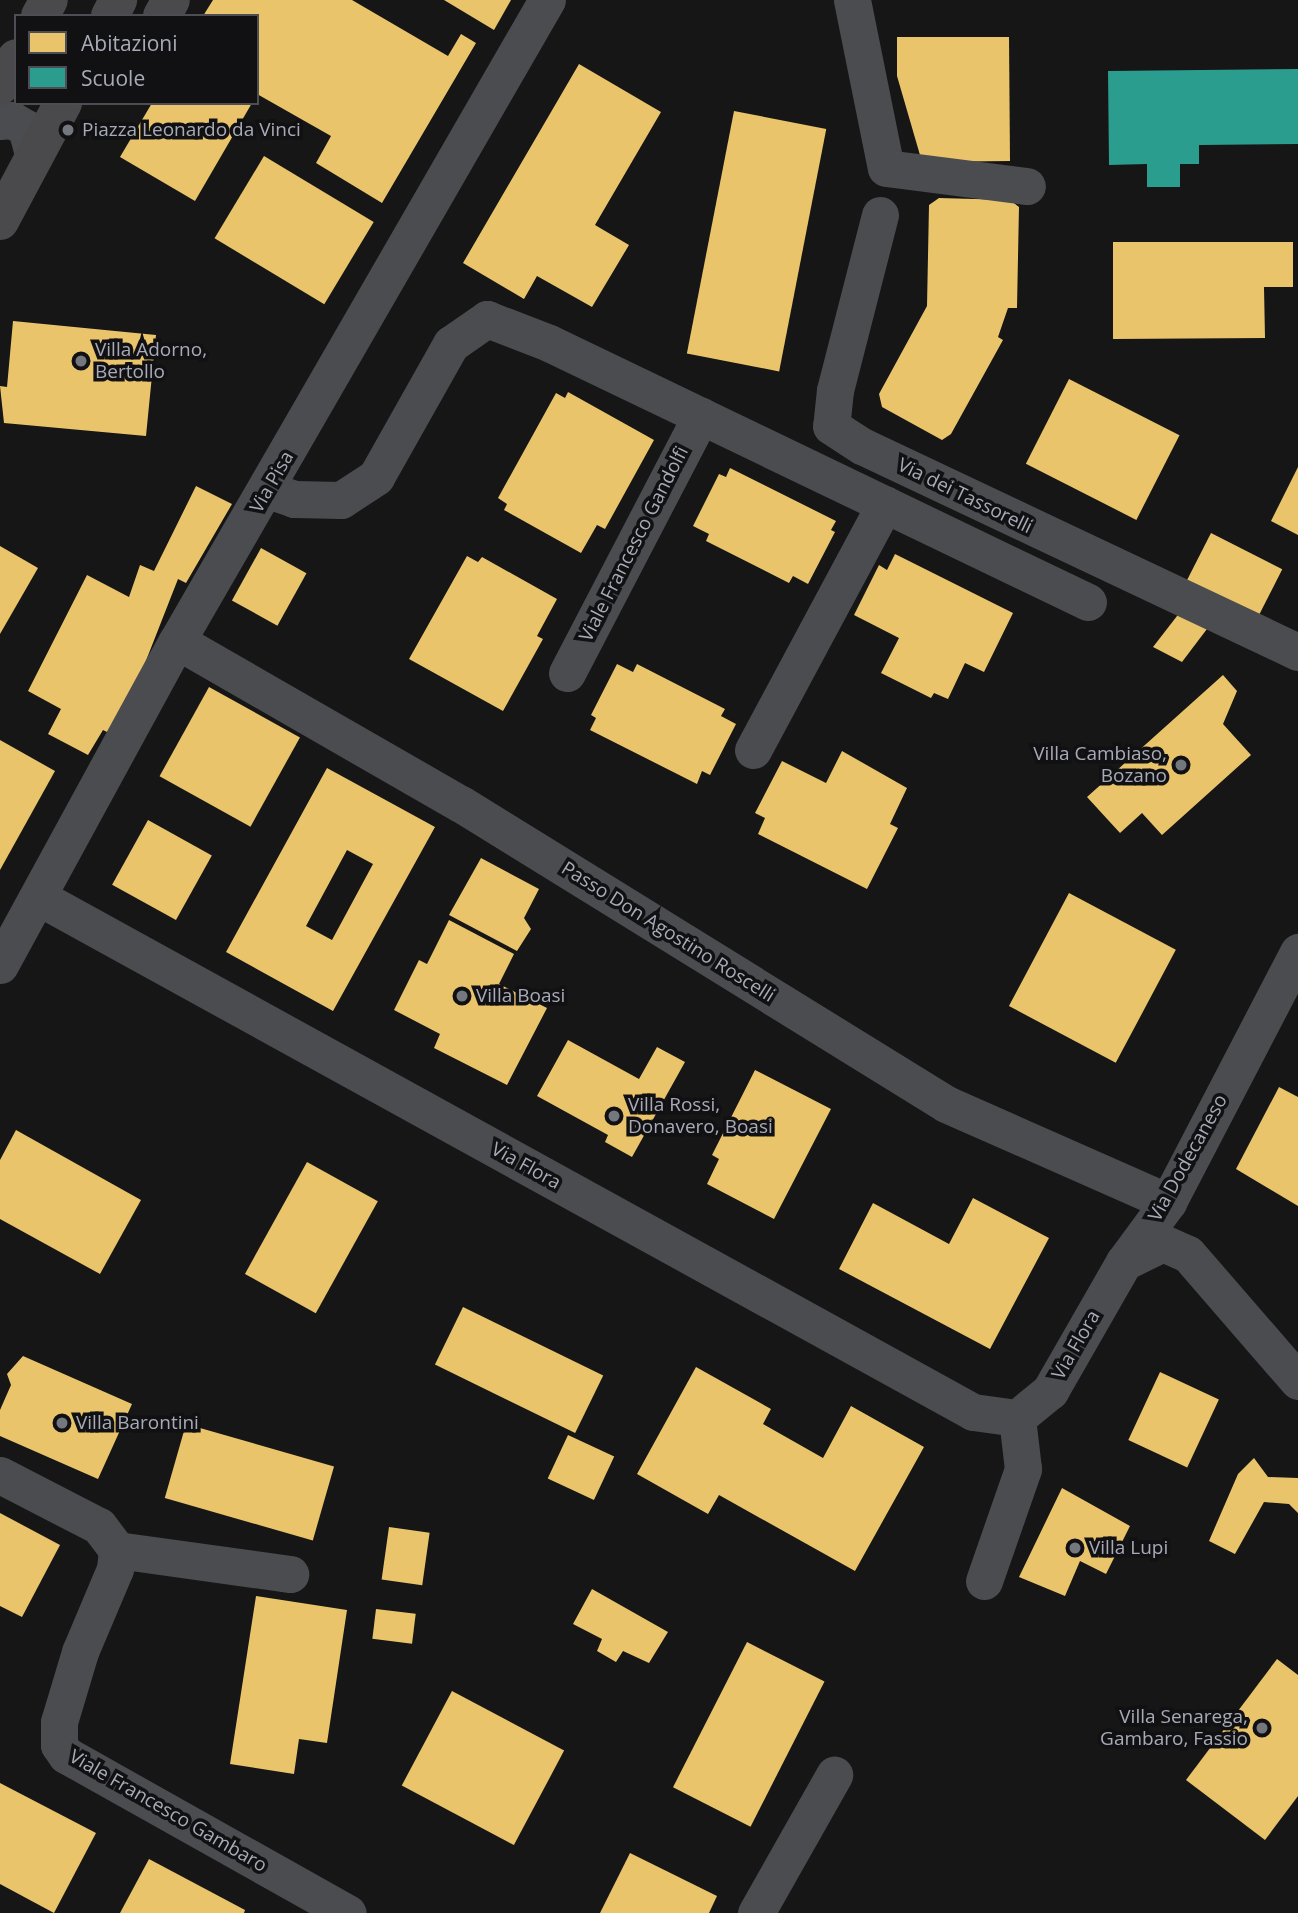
<!DOCTYPE html>
<style>
body{margin:0}
#map{position:relative;width:1298px;height:1913px;overflow:hidden;background:#161616;font-family:"Open Sans",sans-serif}
div>[style]{position:absolute}
.homes>*{inset:0;background:#e9c46a;transform-origin:0 0}
.schools>*{inset:0;background:#2a9d8f}
.street>*{height:37px;margin:-18.5px;padding:0 18.5px;transform-origin:18.5px;border-radius:18.5px;background:#4b4c4f}
.secondary>*{height:38px;margin:-19px;padding:0 19px;transform-origin:19px;border-radius:19px;background:#4a4a4d}
.dots>*{width:19px;height:19px;translate:-50% -50%;box-sizing:border-box;border:4px solid #111012;border-radius:50%}
span{translate:-50% -50%;white-space:nowrap;text-align:center;line-height:1.15;-webkit-text-stroke:7px #111012;paint-order:stroke}
.poi-label{font-size:19px;color:#a8abb7}
.left{translate:0 -50%;text-align:left}
.right{translate:-100% -50%;text-align:right}
.street-label{font-size:19px;color:#a8abb7}
.legend{position:absolute;left:14px;top:14px;width:245px;height:91px;box-sizing:border-box;background:#111012;border:2px solid #4d4e54;margin:0;padding:9px 12px;list-style:none;font-size:21px;color:#a8abb7}
.legend li{display:flex;align-items:center;gap:14px;height:35px}
.legend b{width:35px;border:2px solid #4d4e54}
</style>
<div id="map">
<div class="homes">
<i style="clip-path:polygon(213px 0,352px 0,448px 56px,461px 34px,476px 43px,382px 203px,316px 163px,331px 136px,257px 94px,257px 16px,203px 16px)"></i>
<i style="clip-path:polygon(444px 0,511px 0,494px 30px)"></i>
<i style="clip-path:polygon(897px 37px,1009px 37px,1010px 161px,922px 162px,897px 76px)"></i>
<i style="clip-path:polygon(579px 64px,661px 112px,595px 225px,629px 245px,592px 307px,537px 276px,524px 299px,463px 263px)"></i>
<i style="clip-path:polygon(152px 103px,252px 103px,195px 201px,120px 157px)"></i>
<i style="left:734px;top:111px;width:94px;height:247px;rotate:11deg"></i>
<i style="left:264px;top:156px;width:128px;height:96px;rotate:31deg"></i>
<i style="clip-path:polygon(939px 198px,1010px 200px,1019px 207px,1017px 308px,1008px 308px,998px 337px,1003px 340px,951px 434px,942px 440px,882px 407px,879px 394px,927px 306px,929px 205px)"></i>
<i style="clip-path:polygon(1113px 242px,1293px 242px,1293px 287px,1264px 287px,1265px 338px,1113px 339px)"></i>
<i style="clip-path:polygon(13px 321px,156px 335px,146px 436px,4px 423px,0 386px,7px 387px)"></i>
<i style="left:1069px;top:379px;width:124px;height:95px;rotate:27deg"></i>
<i style="clip-path:polygon(568px 392px,654px 440px,605px 529px,597px 525px,581px 553px,504px 510px,507px 504px,498px 498px,556px 393px,565px 398px)"></i>
<i style="clip-path:polygon(1298px 467px,1298px 535px,1271px 521px)"></i>
<i style="clip-path:polygon(730px 468px,836px 521px,831px 530px,835px 532px,808px 584px,793px 576px,789px 583px,706px 541px,709px 534px,693px 526px,719px 474px,726px 477px)"></i>
<i style="clip-path:polygon(196px 486px,232px 504px,186px 583px,178px 579px,140px 676px,111px 734px,103px 730px,88px 755px,48px 734px,61px 709px,28px 691px,87px 575px,129px 597px,140px 565px,154px 571px)"></i>
<i style="left:1211px;top:533px;width:80px;height:65px;rotate:27deg"></i>
<i style="clip-path:polygon(0 546px,38px 568px,0 634px)"></i>
<i style="left:261px;top:548px;width:52px;height:60px;rotate:29deg"></i>
<i style="clip-path:polygon(895px 554px,1013px 613px,984px 672px,965px 663px,948px 699px,934px 693px,931px 698px,881px 673px,899px 638px,854px 615px,879px 565px,887px 570px)"></i>
<i style="clip-path:polygon(467px 556px,478px 562px,482px 557px,557px 599px,537px 636px,543px 639px,503px 711px,409px 659px)"></i>
<i style="clip-path:polygon(1184px 607px,1213px 621px,1182px 662px,1153px 647px)"></i>
<i style="clip-path:polygon(617px 664px,633px 672px,637px 664px,725px 709px,721px 716px,736px 724px,710px 775px,702px 771px,697px 784px,590px 730px,596px 718px,591px 715px)"></i>
<i style="clip-path:polygon(1223px 675px,1237px 691px,1223px 724px,1251px 755px,1162px 835px,1142px 813px,1120px 833px,1087px 797px)"></i>
<i style="left:209px;top:687px;width:104px;height:102px;rotate:29deg"></i>
<i style="clip-path:polygon(0 740px,55px 771px,0 870px)"></i>
<i style="clip-path:polygon(842px 751px,907px 788px,890px 824px,898px 828px,867px 889px,758px 834px,765px 818px,755px 813px,782px 761px,826px 783px)"></i>
<i style="clip-path:polygon(evenodd,327px 768px,435px 827px,333px 1011px,226px 952px,327px 768px,347px 850px,373px 864px,332px 940px,306px 926px,347px 850px)"></i>
<i style="left:148px;top:820px;width:73px;height:74px;rotate:29deg"></i>
<i style="clip-path:polygon(481px 858px,539px 889px,524px 918px,531px 929px,517px 951px,449px 915px)"></i>
<i style="left:1069px;top:893px;width:121px;height:128px;rotate:28deg"></i>
<i style="clip-path:polygon(449px 920px,514px 954px,499px 984px,547px 1008px,507px 1085px,434px 1048px,440px 1034px,394px 1010px,419px 960px,427px 964px)"></i>
<i style="clip-path:polygon(568px 1040px,639px 1079px,657px 1047px,685px 1062px,632px 1157px,605px 1142px,608px 1135px,537px 1096px)"></i>
<i style="clip-path:polygon(755px 1070px,831px 1109px,774px 1219px,707px 1184px,719px 1159px,712px 1155px)"></i>
<i style="clip-path:polygon(1279px 1087px,1298px 1097px,1298px 1206px,1236px 1169px)"></i>
<i style="clip-path:polygon(16px 1130px,141px 1200px,100px 1274px,0 1219px,0 1160px)"></i>
<i style="left:307px;top:1162px;width:81px;height:128px;rotate:29deg"></i>
<i style="clip-path:polygon(973px 1198px,1049px 1238px,990px 1349px,839px 1269px,873px 1203px,949px 1244px)"></i>
<i style="left:463px;top:1307px;width:156px;height:64px;rotate:26deg"></i>
<i style="clip-path:polygon(23px 1356px,132px 1404px,98px 1479px,0 1436px,0 1410px,11px 1385px,7px 1374px)"></i>
<i style="clip-path:polygon(696px 1367px,771px 1409px,763px 1424px,823px 1458px,851px 1406px,924px 1447px,855px 1571px,719px 1495px,708px 1514px,637px 1474px)"></i>
<i style="left:1160px;top:1372px;width:65px;height:75px;rotate:25deg"></i>
<i style="left:186px;top:1424px;width:154px;height:77px;rotate:16deg"></i>
<i style="left:568px;top:1435px;width:51px;height:48px;rotate:25deg"></i>
<i style="clip-path:polygon(1254px 1458px,1268px 1477px,1298px 1478px,1298px 1513px,1289px 1504px,1264px 1502px,1235px 1554px,1209px 1541px,1238px 1474px)"></i>
<i style="clip-path:polygon(1062px 1488px,1130px 1526px,1106px 1574px,1080px 1561px,1065px 1596px,1019px 1577px)"></i>
<i style="clip-path:polygon(0 1513px,60px 1545px,22px 1617px,0 1606px)"></i>
<i style="left:389px;top:1527px;width:41px;height:53px;rotate:8deg"></i>
<i style="clip-path:polygon(592px 1589px,668px 1632px,649px 1663px,623px 1651px,616px 1662px,597px 1651px,602px 1639px,573px 1624px)"></i>
<i style="clip-path:polygon(256px 1596px,347px 1610px,327px 1743px,299px 1739px,294px 1774px,230px 1764px)"></i>
<i style="left:376px;top:1609px;width:40px;height:30px;rotate:7deg"></i>
<i style="left:747px;top:1642px;width:87px;height:163px;rotate:27deg"></i>
<i style="clip-path:polygon(1277px 1659px,1298px 1675px,1298px 1796px,1265px 1840px,1186px 1780px)"></i>
<i style="left:452px;top:1691px;width:127px;height:107px;rotate:28deg"></i>
<i style="clip-path:polygon(0 1783px,96px 1833px,54px 1913px,0 1884px)"></i>
<i style="clip-path:polygon(630px 1853px,717px 1896px,709px 1913px,600px 1913px)"></i>
<i style="clip-path:polygon(149px 1859px,245px 1910px,244px 1913px,120px 1913px)"></i>
</div>
<div class="schools">
<i style="clip-path:polygon(1298px 69px,1298px 144px,1199px 145px,1199px 164px,1180px 164px,1180px 187px,1147px 187px,1147px 164px,1109px 165px,1108px 71px)"></i>
</div>
<div class="street">
<i style="left:852px;top:0;width:171px;rotate:78.6deg"></i>
<i style="left:886px;top:168px;width:142px;rotate:7.3deg"></i>
<i style="left:0;top:121px;width:12px;rotate:-5deg"></i>
<i style="left:12px;top:120px;width:16px;rotate:30deg"></i>
<i style="left:26px;top:128px;width:30px;rotate:75deg"></i>
<i style="left:880px;top:215px;width:181px;rotate:104.4deg"></i>
<i style="left:835px;top:390px;width:36px;rotate:96deg"></i>
<i style="left:831px;top:426px;width:37px;rotate:33deg"></i>
<i style="left:862px;top:446px;width:482px;rotate:25.3deg"></i>
<i style="left:268px;top:490px;width:28px;rotate:19deg"></i>
<i style="left:294px;top:499px;width:47px;rotate:1.2deg"></i>
<i style="left:341px;top:500px;width:42px;rotate:-33.3deg"></i>
<i style="left:376px;top:477px;width:153px;rotate:-60.6deg"></i>
<i style="left:451px;top:344px;width:44px;rotate:-34.8deg"></i>
<i style="left:487px;top:319px;width:66px;rotate:21.2deg"></i>
<i style="left:549px;top:343px;width:598px;rotate:25.67deg"></i>
<i style="left:177px;top:641px;width:327px;rotate:29.9deg"></i>
<i style="left:461px;top:804px;width:570px;rotate:31.74deg"></i>
<i style="left:946px;top:1104px;width:243px;rotate:23.8deg"></i>
<i style="left:567px;top:673px;width:290px;rotate:-62.5deg"></i>
<i style="left:753px;top:750px;width:279px;rotate:-61.8deg"></i>
<i style="left:40px;top:898px;width:1065px;rotate:28.85deg"></i>
<i style="left:973px;top:1412px;width:44px;rotate:7.8deg"></i>
<i style="left:1017px;top:1418px;width:43px;rotate:-39.3deg"></i>
<i style="left:1050px;top:1391px;width:149px;rotate:-60.2deg"></i>
<i style="left:1124px;top:1262px;width:74px;rotate:-53.7deg"></i>
<i style="left:1168px;top:1202px;width:282px;rotate:-62.5deg"></i>
<i style="left:0;top:965px;width:369px;rotate:-61.4deg"></i>
<i style="left:177px;top:641px;width:740px;rotate:-60.01deg"></i>
<i style="left:1124px;top:1262px;width:43px;rotate:-26deg"></i>
<i style="left:1163px;top:1243px;width:27px;rotate:24deg"></i>
<i style="left:1188px;top:1254px;width:168px;rotate:49.1deg"></i>
<i style="left:0;top:1475px;width:111px;rotate:27.3deg"></i>
<i style="left:99px;top:1526px;width:30px;rotate:53deg"></i>
<i style="left:117px;top:1550px;width:19px;rotate:96deg"></i>
<i style="left:115px;top:1569px;width:90px;rotate:112.9deg"></i>
<i style="left:80px;top:1652px;width:73px;rotate:106.7deg"></i>
<i style="left:59px;top:1722px;width:23px;rotate:90deg"></i>
<i style="left:59px;top:1745px;width:12px;rotate:55deg"></i>
<i style="left:66px;top:1755px;width:323px;rotate:29.3deg"></i>
<i style="left:117px;top:1550px;width:175px;rotate:7.9deg"></i>
<i style="left:984px;top:1581px;width:119px;rotate:-70.8deg"></i>
<i style="left:1023px;top:1469px;width:51px;rotate:-96.7deg"></i>
<i style="left:756px;top:1913px;width:159px;rotate:-60.5deg"></i>
</div>
<div class="secondary">
<i style="left:40px;top:16px;width:18px;rotate:-61deg"></i>
<i style="left:110px;top:16px;width:18px;rotate:-63deg"></i>
<i style="left:162px;top:16px;width:18px;rotate:-61deg"></i>
<i style="left:0;top:86px;width:32px;rotate:-60deg"></i>
<i style="left:0;top:221px;width:134px;rotate:-61.9deg"></i>
</div>
<div class="dots">
<i style="left:68px;top:130px;background:#75777f"></i>
<i style="left:81px;top:361px;background:#75777f"></i>
<i style="left:1181px;top:765px;background:#75777f"></i>
<i style="left:462px;top:996px;background:#75777f"></i>
<i style="left:614px;top:1116px;background:#75777f"></i>
<i style="left:62px;top:1423px;background:#75777f"></i>
<i style="left:1075px;top:1548px;background:#75777f"></i>
<i style="left:1262px;top:1728px;background:#75777f"></i>
</div>
<div class="poi-label">
<span class="left" style="left:82px;top:130px">Piazza Leonardo da Vinci</span>
<span class="left" style="left:95px;top:361px">Villa Adorno,<br>Bertollo</span>
<span class="right" style="left:1167px;top:765px">Villa Cambiaso,<br>Bozano</span>
<span class="left" style="left:476px;top:996px">Villa Boasi</span>
<span class="left" style="left:628px;top:1116px">Villa Rossi,<br>Donavero, Boasi</span>
<span class="left" style="left:76px;top:1423px">Villa Barontini</span>
<span class="left" style="left:1089px;top:1548px">Villa Lupi</span>
<span class="right" style="left:1248px;top:1728px">Villa Senarega,<br>Gambaro, Fassio</span>
</div>
<div class="street-label">
<span style="left:272px;top:482px;rotate:-60deg">Via Pisa</span>
<span style="left:965px;top:496px;rotate:26deg">Via dei Tassorelli</span>
<span style="left:634px;top:544px;rotate:-63deg">Viale Francesco Gandolfi</span>
<span style="left:668px;top:932px;rotate:32deg">Passo Don Agostino Roscelli</span>
<span style="left:1188px;top:1158px;rotate:-61deg">Via Dodecaneso</span>
<span style="left:526px;top:1166px;rotate:29deg">Via Flora</span>
<span style="left:1076px;top:1345px;rotate:-60deg">Via Flora</span>
<span style="left:168px;top:1811px;rotate:30deg">Viale Francesco Gambaro</span>
</div>
<ul class="legend">
<li><b style="height:19px;background:#e9c46a"></b>Abitazioni</li>
<li><b style="height:19px;background:#2a9d8f"></b>Scuole</li>
</ul>
</div>
